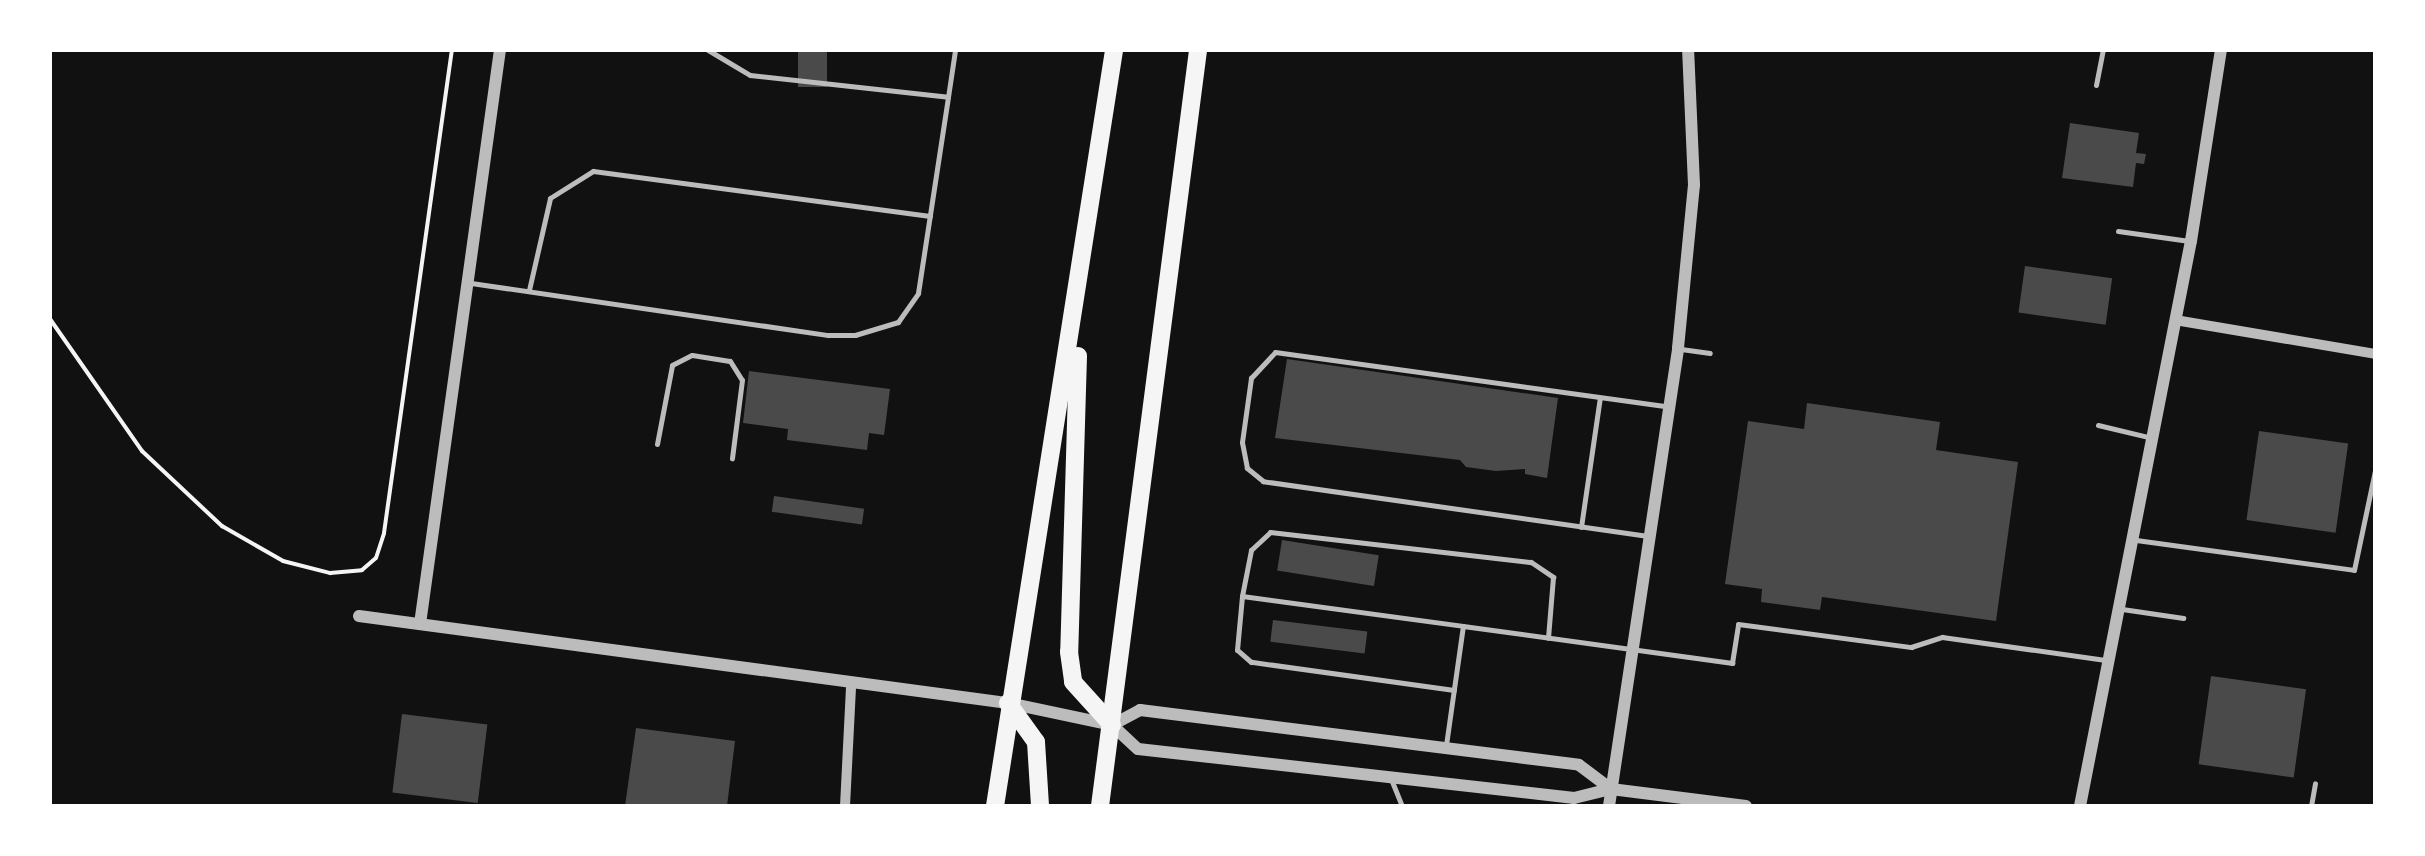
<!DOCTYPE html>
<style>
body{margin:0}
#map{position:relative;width:2425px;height:856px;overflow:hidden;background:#111;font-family:"PT Sans",sans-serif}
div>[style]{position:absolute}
.building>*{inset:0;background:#4a4a4a;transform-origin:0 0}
.path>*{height:4px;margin:-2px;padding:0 2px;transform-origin:2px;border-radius:2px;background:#f5f5f5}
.service>*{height:5px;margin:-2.5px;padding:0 2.5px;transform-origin:2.5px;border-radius:2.5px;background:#bcbcbc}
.minor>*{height:10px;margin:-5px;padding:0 5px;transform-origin:5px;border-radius:5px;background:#bcbcbc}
.tertiary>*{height:12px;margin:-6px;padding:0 6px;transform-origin:6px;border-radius:6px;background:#bcbcbc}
.primary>*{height:18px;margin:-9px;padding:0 9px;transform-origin:9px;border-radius:9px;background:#f5f5f5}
span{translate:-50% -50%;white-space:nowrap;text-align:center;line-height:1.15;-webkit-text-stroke:10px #fff;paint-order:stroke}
.frame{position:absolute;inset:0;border:52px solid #fff;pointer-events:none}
</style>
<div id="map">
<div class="building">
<i style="left:798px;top:50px;width:29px;height:37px"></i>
<i style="clip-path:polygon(2070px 123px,2139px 133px,2136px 153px,2146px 154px,2144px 164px,2136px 163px,2133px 187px,2062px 178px)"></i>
<i style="left:2025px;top:266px;width:88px;height:47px;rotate:8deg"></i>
<i style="clip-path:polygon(1287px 359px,1558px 398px,1547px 478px,1525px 474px,1525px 469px,1496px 471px,1466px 467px,1460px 460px,1275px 438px)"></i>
<i style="clip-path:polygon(749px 371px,890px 389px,884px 435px,869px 433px,867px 450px,787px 440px,788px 429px,743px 423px)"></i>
<i style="clip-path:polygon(1807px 403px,1940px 422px,1936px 450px,2018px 462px,1996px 621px,1822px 597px,1820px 610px,1761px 602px,1762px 589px,1725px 584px,1748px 421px,1804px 429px)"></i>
<i style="left:2259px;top:431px;width:90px;height:90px;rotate:8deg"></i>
<i style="left:774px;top:496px;width:91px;height:16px;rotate:8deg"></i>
<i style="left:1282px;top:540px;width:98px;height:31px;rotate:9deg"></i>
<i style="left:1273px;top:620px;width:95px;height:22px;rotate:7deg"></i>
<i style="left:2211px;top:676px;width:96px;height:89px;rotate:8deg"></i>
<i style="left:402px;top:714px;width:86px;height:79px;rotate:7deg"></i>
<i style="clip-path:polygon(636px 728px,735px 741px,727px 806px,625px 806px)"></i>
</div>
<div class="path">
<i style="left:50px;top:319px;width:161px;rotate:55.1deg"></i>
<i style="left:142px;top:451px;width:110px;rotate:43.2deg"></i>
<i style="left:222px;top:526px;width:70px;rotate:29.8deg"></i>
<i style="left:283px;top:561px;width:49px;rotate:14.3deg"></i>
<i style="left:330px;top:573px;width:32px;rotate:-5deg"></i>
<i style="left:362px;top:570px;width:18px;rotate:-41deg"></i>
<i style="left:376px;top:558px;width:26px;rotate:-72deg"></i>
<i style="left:384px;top:533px;width:488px;rotate:-82deg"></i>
</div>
<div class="service">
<i style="left:708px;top:50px;width:49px;rotate:30.8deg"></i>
<i style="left:750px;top:75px;width:199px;rotate:6.3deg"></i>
<i style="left:948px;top:97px;width:48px;rotate:-81.5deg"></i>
<i style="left:2096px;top:85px;width:36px;rotate:-79deg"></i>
<i style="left:2118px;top:231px;width:72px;rotate:8deg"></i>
<i style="left:471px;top:283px;width:361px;rotate:8.3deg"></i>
<i style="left:828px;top:335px;width:27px"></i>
<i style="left:855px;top:335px;width:45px;rotate:-16.8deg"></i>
<i style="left:898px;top:322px;width:35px;rotate:-55deg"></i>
<i style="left:918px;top:293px;width:198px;rotate:-81.3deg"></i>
<i style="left:529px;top:290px;width:94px;rotate:-77.1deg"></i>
<i style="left:550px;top:198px;width:51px;rotate:-32.1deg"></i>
<i style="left:593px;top:171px;width:340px;rotate:7.6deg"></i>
<i style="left:1681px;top:349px;width:29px;rotate:8deg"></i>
<i style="left:2098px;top:425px;width:51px;rotate:13.5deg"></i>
<i style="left:657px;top:444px;width:80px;rotate:-79.2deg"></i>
<i style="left:672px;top:365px;width:22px;rotate:-27deg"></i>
<i style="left:692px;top:355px;width:38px;rotate:9deg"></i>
<i style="left:730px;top:361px;width:22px;rotate:58deg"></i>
<i style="left:742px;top:380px;width:79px;rotate:97.3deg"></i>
<i style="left:1581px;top:527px;width:131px;rotate:-81.7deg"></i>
<i style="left:1648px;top:536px;width:389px;rotate:-171.9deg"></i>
<i style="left:1263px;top:481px;width:21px;rotate:-141deg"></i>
<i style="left:1247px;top:468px;width:26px;rotate:-101deg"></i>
<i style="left:1242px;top:442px;width:65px;rotate:-82deg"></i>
<i style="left:1251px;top:378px;width:35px;rotate:-47deg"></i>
<i style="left:1275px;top:352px;width:395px;rotate:7.9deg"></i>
<i style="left:2136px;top:540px;width:220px;rotate:7.8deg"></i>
<i style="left:2354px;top:570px;width:102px;rotate:-78.1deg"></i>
<i style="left:1242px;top:596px;width:47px;rotate:-78.9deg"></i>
<i style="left:1251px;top:550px;width:26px;rotate:-43deg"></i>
<i style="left:1270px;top:532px;width:263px;rotate:6.6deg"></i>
<i style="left:1531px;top:562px;width:27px;rotate:34deg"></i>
<i style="left:1553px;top:577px;width:61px;rotate:94.7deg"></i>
<i style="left:2122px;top:609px;width:62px;rotate:8.4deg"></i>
<i style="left:1454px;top:690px;width:205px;rotate:-172.1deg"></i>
<i style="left:1251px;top:662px;width:18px;rotate:-139deg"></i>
<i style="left:1237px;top:650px;width:54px;rotate:-84.7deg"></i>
<i style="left:1242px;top:596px;width:223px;rotate:7.7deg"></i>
<i style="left:1446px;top:745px;width:120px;rotate:-81.9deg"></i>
<i style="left:1463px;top:626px;width:272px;rotate:7.8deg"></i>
<i style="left:1732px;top:663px;width:39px;rotate:-81deg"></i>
<i style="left:1738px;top:624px;width:175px;rotate:7.6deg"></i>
<i style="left:1911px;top:647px;width:33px;rotate:-18deg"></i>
<i style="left:1942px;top:637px;width:165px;rotate:8deg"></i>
<i style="left:1391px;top:779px;width:29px;rotate:68deg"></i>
<i style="left:2311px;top:806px;width:23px;rotate:-80deg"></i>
</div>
<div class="minor">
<i style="left:2175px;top:320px;width:203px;rotate:9.6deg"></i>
<i style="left:845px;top:806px;width:120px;rotate:-87.1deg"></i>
</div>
<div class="tertiary">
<i style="left:359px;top:616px;width:655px;rotate:7.64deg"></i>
<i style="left:1008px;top:703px;width:106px;rotate:11.9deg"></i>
<i style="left:1112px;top:725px;width:35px;rotate:43deg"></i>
<i style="left:1138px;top:749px;width:439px;rotate:6.4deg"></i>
<i style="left:1574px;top:798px;width:38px;rotate:-14deg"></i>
<i style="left:1611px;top:789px;width:136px;rotate:7.2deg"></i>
<i style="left:420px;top:624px;width:580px;rotate:-82.07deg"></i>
<i style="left:1112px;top:725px;width:32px;rotate:-28deg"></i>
<i style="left:1140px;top:710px;width:442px;rotate:7.1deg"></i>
<i style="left:1579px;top:765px;width:40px;rotate:37deg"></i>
<i style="left:1609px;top:806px;width:463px;rotate:-81.4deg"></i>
<i style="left:1678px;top:348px;width:164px;rotate:-84.4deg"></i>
<i style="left:1694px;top:185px;width:135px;rotate:-92.5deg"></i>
<i style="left:2080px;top:806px;width:576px;rotate:-78.89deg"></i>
<i style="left:2191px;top:241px;width:193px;rotate:-81.1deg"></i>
</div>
<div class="primary">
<i style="left:1078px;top:356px;width:296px;rotate:91.7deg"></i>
<i style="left:1069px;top:652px;width:30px;rotate:82deg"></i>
<i style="left:1073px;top:682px;width:58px;rotate:47.8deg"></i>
<i style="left:1008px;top:703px;width:48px;rotate:54.3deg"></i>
<i style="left:1036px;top:742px;width:64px;rotate:86.4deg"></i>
<i style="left:995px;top:806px;width:765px;rotate:-81.05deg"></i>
<i style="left:1100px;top:806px;width:762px;rotate:-82.61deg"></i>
</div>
<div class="frame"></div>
</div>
